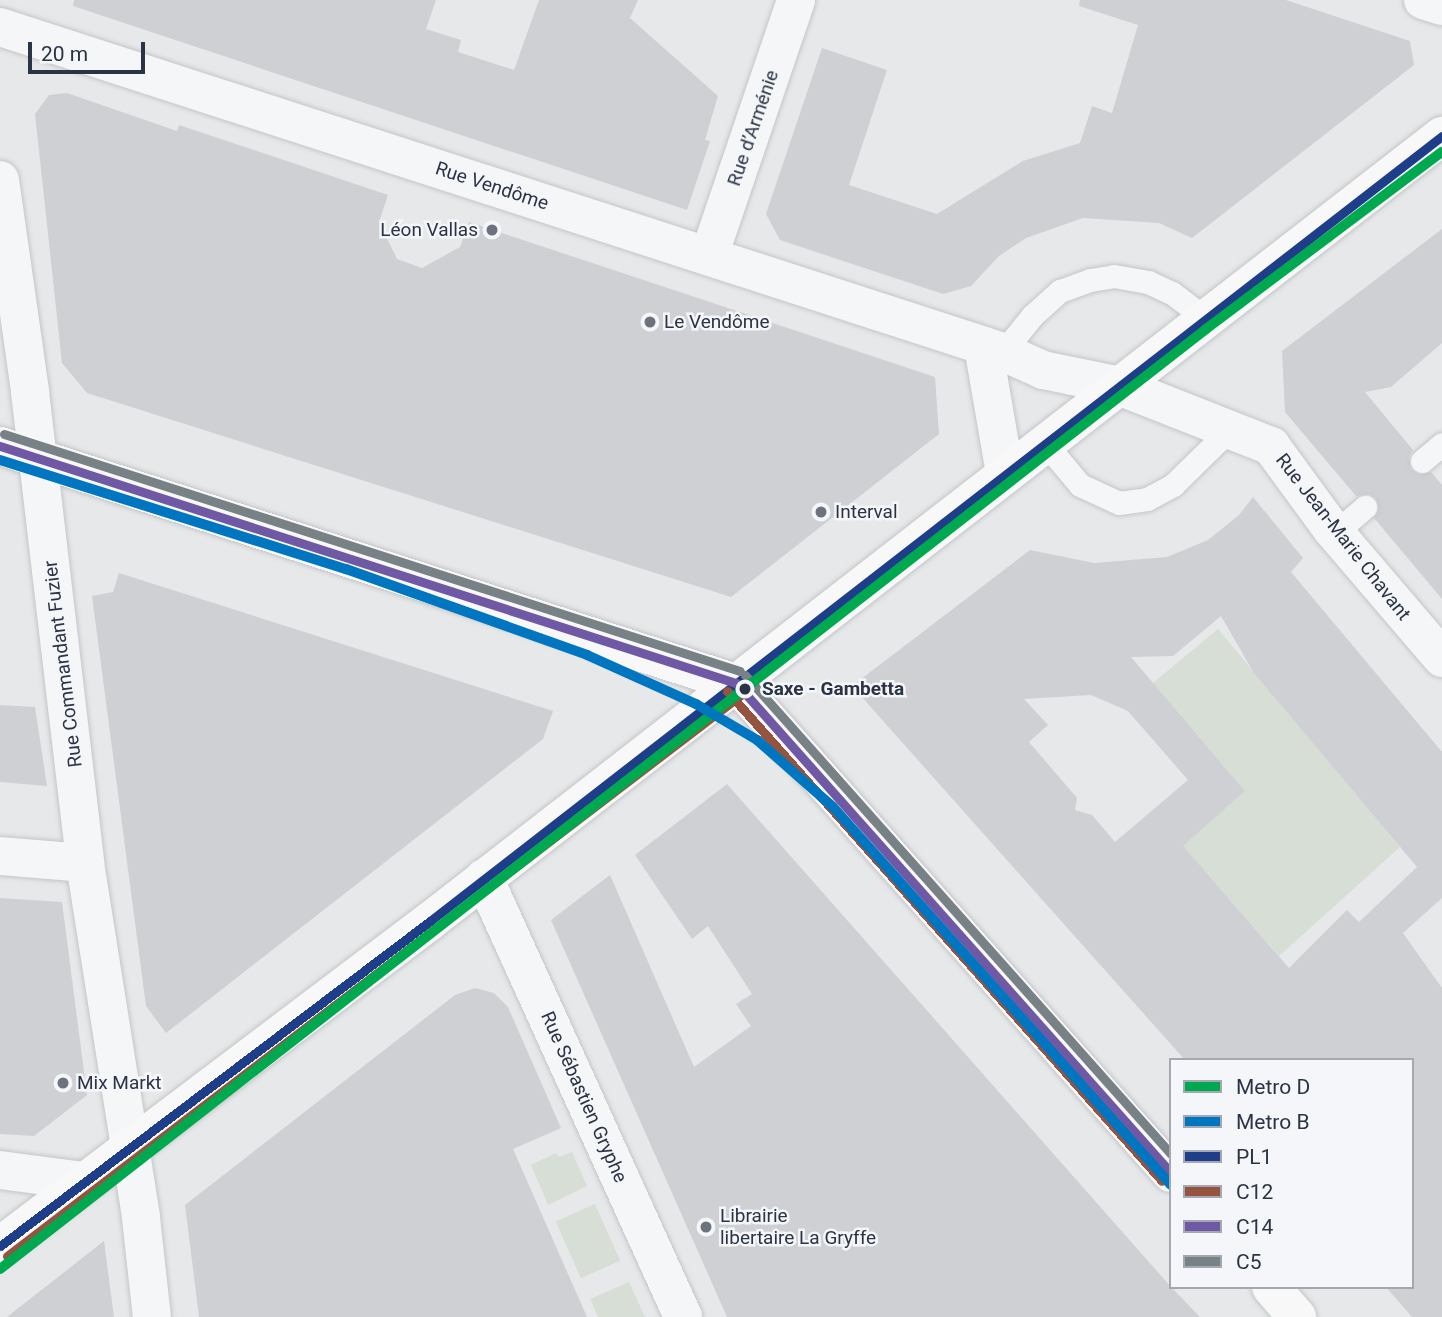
<!DOCTYPE html>
<meta charset="utf-8">
<style>
body{margin:0}
#map{position:relative;width:1442px;height:1317px;overflow:hidden;background:#e6e8ea;font-family:Roboto,sans-serif}
div>[style]{position:absolute}
.green>*{inset:0;background:#d6ded6;transform-origin:0 0}
.building>*{inset:0;background:#ced0d3}
.roads{filter:drop-shadow(0 0 2px #c4c6c8) drop-shadow(0 0 2px #c4c6c8)}
.service>*{height:23px;margin:-11.5px;padding:0 11.5px;transform-origin:11.5px;border-radius:11.5px;background:#f5f6f7}
.minor>*{height:38px;margin:-19px;padding:0 19px;transform-origin:19px;border-radius:19px;background:#f5f6f7}
.secondary>*{height:38px;margin:-19px;padding:0 19px;transform-origin:19px;border-radius:19px;background:#f8f8f8}
.primary>*{height:38px;margin:-19px;padding:0 19px;transform-origin:19px;border-radius:19px;background:#f8f8f8}
.bus-1>*{height:9px;margin:-4.5px;padding:0 4.5px;transform-origin:4.5px;border-radius:4.5px;background:#1e3e89}
.bus-2>*{height:9px;margin:-4.5px;padding:0 4.5px;transform-origin:4.5px;border-radius:4.5px;background:#965340}
.bus-3>*{height:9px;margin:-4.5px;padding:0 4.5px;transform-origin:4.5px;border-radius:4.5px;background:#6f59a5}
.bus-4>*{height:9px;margin:-4.5px;padding:0 4.5px;transform-origin:4.5px;border-radius:4.5px;background:#778186}
.metro-1>*{height:10px;margin:-5px;padding:0 5px;transform-origin:5px;border-radius:5px;background:#00a950}
.metro-2>*{height:10px;margin:-5px;padding:0 5px;transform-origin:5px;border-radius:5px;background:#0076c0}
.dots>*{width:19px;height:19px;translate:-50% -50%;box-sizing:border-box;border:4px solid #f4f6f9;border-radius:50%}
span{translate:-50% -50%;white-space:nowrap;text-align:center;line-height:1.15;-webkit-text-stroke:5px #f4f6f9;paint-order:stroke}
.street-label{font-size:19px;color:#2b3445}
.poi-label{font-size:19px;color:#2b3445}
.right{translate:-100% -50%;text-align:right}
.left{translate:0 -50%;text-align:left}
.stop-label{font-size:19px;color:#2b3445;font-weight:700}
.legend{position:absolute;left:1169px;top:1058px;width:245px;height:231px;box-sizing:border-box;background:#f4f6f9;border:2px solid #a4a8b1;margin:0;padding:9px 12px;list-style:none;font-size:21px;color:#2b3445}
.legend li{display:flex;align-items:center;gap:14px;height:35px}
.legend b{width:35px;border:2px solid #a4a8b1}
.scale{position:absolute;left:28px;top:42px;width:117px;height:32px;box-sizing:border-box;border:4px solid #2b3445;border-top:0;padding-left:9px;font-size:21px;line-height:24px;white-space:nowrap;color:#2b3445;-webkit-text-stroke:5px #f4f6f9;paint-order:stroke}
</style>
<div id="map">
<div class="green">
<i style="clip-path:polygon(1218px 629px,1400px 847px,1279px 956px,1182px 846px,1245px 791px,1153px 683px)"></i>
<i style="clip-path:polygon(572px 1152px,587px 1186px,548px 1205px,531px 1165px,556px 1153px,559px 1157px)"></i>
<i style="left:595px;top:1204px;width:62px;height:43px;rotate:66deg"></i>
<i style="clip-path:polygon(629px 1282px,645px 1317px,598px 1317px,590px 1299px)"></i>
</div>
<div class="building">
<i style="clip-path:polygon(74px 0,436px 0,426px 29px,461px 40px,458px 52px,514px 70px,539px 0,638px 0,630px 18px,718px 96px,705px 140px,710px 141px,687px 210px,73px 6px)"></i>
<i style="clip-path:polygon(1080px 0,1286px 0,1410px 41px,1414px 65px,1192px 238px,1159px 223px,1083px 218px,1026px 238px,999px 256px,971px 286px,943px 294px,780px 240px,766px 214px,822px 48px,887px 70px,849px 185px,937px 214px,1023px 161px,1080px 143px,1092px 106px,1112px 113px,1138px 25px,1079px 6px)"></i>
<i style="clip-path:polygon(67px 93px,177px 131px,179px 125px,388px 195px,379px 222px,397px 259px,422px 268px,460px 247px,469px 222px,935px 377px,939px 434px,731px 597px,87px 393px,62px 363px,35px 114px,49px 95px)"></i>
<i style="clip-path:polygon(1442px 229px,1442px 343px,1391px 387px,1365px 392px,1413px 450px,1409px 457px,1411px 469px,1418px 474px,1431px 472px,1442px 485px,1442px 599px,1374px 518px,1378px 511px,1376px 498px,1369px 494px,1356px 496px,1285px 412px,1282px 351px)"></i>
<i style="clip-path:polygon(evenodd,1253px 497px,1303px 558px,1291px 572px,1442px 752px,1442px 898px,1403px 933px,1442px 988px,1442px 1317px,1412px 1317px,1386px 1287px,1412px 1287px,1412px 1060px,1185px 1060px,852px 686px,1030px 550px,1094px 563px,1167px 557px,1208px 540px,1239px 515px,1253px 497px,1221px 616px,1254px 673px,1417px 867px,1359px 922px,1347px 910px,1289px 968px,1183px 846px,1245px 791px,1131px 657px,1173px 656px,1221px 616px,1253px 497px,1091px 695px,1128px 711px,1188px 780px,1115px 842px,1092px 815px,1075px 810px,1077px 798px,1029px 742px,1048px 725px,1024px 699px,1091px 695px)"></i>
<i style="clip-path:polygon(119px 573px,553px 711px,543px 739px,166px 1033px,146px 1006px,92px 596px,113px 592px)"></i>
<i style="clip-path:polygon(0 705px,35px 707px,47px 786px,0 782px)"></i>
<i style="clip-path:polygon(727px 784px,1171px 1287px,1200px 1317px,727px 1317px,551px 920px,610px 875px,694px 1067px,751px 1026px,736px 1004px,752px 994px,708px 926px,692px 939px,635px 855px)"></i>
<i style="clip-path:polygon(0 898px,62px 902px,87px 1095px,34px 1136px,0 1134px)"></i>
<i style="clip-path:polygon(475px 988px,494px 993px,508px 1007px,561px 1128px,513px 1149px,587px 1317px,199px 1317px,185px 1205px,455px 995px)"></i>
<i style="clip-path:polygon(104px 1241px,114px 1317px,7px 1317px)"></i>
</div>
<div class="roads">
<div class="service">
<i style="left:1003px;top:352px;width:46px;rotate:-51.1deg"></i>
<i style="left:1032px;top:316px;width:38px;rotate:-42deg"></i>
<i style="left:1060px;top:291px;width:32px;rotate:-20deg"></i>
<i style="left:1090px;top:280px;width:24px;rotate:-9deg"></i>
<i style="left:1114px;top:276px;width:35px;rotate:10deg"></i>
<i style="left:1148px;top:282px;width:26px;rotate:25deg"></i>
<i style="left:1172px;top:293px;width:40px;rotate:37deg"></i>
<i style="left:1044px;top:442px;width:56px;rotate:50.1deg"></i>
<i style="left:1080px;top:485px;width:43px;rotate:24.8deg"></i>
<i style="left:1119px;top:503px;width:28px;rotate:-8deg"></i>
<i style="left:1147px;top:499px;width:30px;rotate:-28deg"></i>
<i style="left:1173px;top:485px;width:78px;rotate:-44.5deg"></i>
<i style="left:1422px;top:461px;width:26px;rotate:-40deg"></i>
<i style="left:1335px;top:533px;width:40px;rotate:-41deg"></i>
</div>
<div class="minor">
<i style="left:1423px;top:0;width:20px;rotate:18deg"></i>
<i style="left:0;top:27px;width:1054px;rotate:17.95deg"></i>
<i style="left:1003px;top:352px;width:44px;rotate:24.2deg"></i>
<i style="left:1043px;top:370px;width:75px;rotate:11.6deg"></i>
<i style="left:1116px;top:385px;width:167px;rotate:21.5deg"></i>
<i style="left:1271px;top:446px;width:102px;rotate:53.8deg"></i>
<i style="left:1331px;top:528px;width:171px;rotate:49.5deg"></i>
<i style="left:0;top:180px;width:214px;rotate:81.9deg"></i>
<i style="left:30px;top:392px;width:474px;rotate:83.3deg"></i>
<i style="left:85px;top:863px;width:359px;rotate:81deg"></i>
<i style="left:141px;top:1218px;width:100px;rotate:83.7deg"></i>
<i style="left:709px;top:256px;width:270px;rotate:-71.2deg"></i>
<i style="left:983px;top:346px;width:129px;rotate:80.2deg"></i>
<i style="left:0;top:856px;width:85px;rotate:4.7deg"></i>
<i style="left:484px;top:878px;width:482px;rotate:65.6deg"></i>
<i style="left:0;top:1170px;width:85px;rotate:7.5deg"></i>
</div>
<div class="secondary">
<i style="left:0;top:446px;width:773px;rotate:17.85deg"></i>
<i style="left:736px;top:683px;width:655px;rotate:48.4deg"></i>
<i style="left:1271px;top:1287px;width:40px;rotate:49deg"></i>
</div>
<div class="primary">
<i style="left:0;top:1246px;width:539px;rotate:-37.08deg"></i>
<i style="left:430px;top:921px;width:1281px;rotate:-37.8deg"></i>
</div>
</div>
<div class="bus-1">
<i style="left:0;top:1246px;width:539px;rotate:-37.08deg"></i>
<i style="left:430px;top:921px;width:1281px;rotate:-37.8deg"></i>
</div>
<div class="bus-2">
<i style="left:727px;top:691px;width:655px;rotate:48.4deg"></i>
<i style="left:7px;top:1256px;width:927px;rotate:-37.41deg"></i>
</div>
<div class="bus-3">
<i style="left:0;top:446px;width:773px;rotate:17.85deg"></i>
<i style="left:736px;top:683px;width:655px;rotate:48.4deg"></i>
</div>
<div class="bus-4">
<i style="left:4px;top:434px;width:773px;rotate:17.85deg"></i>
<i style="left:745px;top:675px;width:641px;rotate:48.35deg"></i>
</div>
<div class="metro-1">
<i style="left:0;top:1269px;width:1529px;rotate:-37.93deg"></i>
<i style="left:1206px;top:329px;width:295px;rotate:-36.9deg"></i>
</div>
<div class="metro-2">
<i style="left:0;top:460px;width:363px;rotate:17.5deg"></i>
<i style="left:346px;top:569px;width:256px;rotate:19.6deg"></i>
<i style="left:587px;top:655px;width:120px;rotate:24.2deg"></i>
<i style="left:696px;top:704px;width:71px;rotate:30.5deg"></i>
<i style="left:757px;top:740px;width:101px;rotate:41.4deg"></i>
<i style="left:833px;top:807px;width:507px;rotate:48.2deg"></i>
</div>
<div class="dots">
<i style="left:492px;top:230px;background:#6c737f"></i>
<i style="left:650px;top:322px;background:#6c737f"></i>
<i style="left:821px;top:512px;background:#6c737f"></i>
<i style="left:745px;top:689px;background:#2b3445"></i>
<i style="left:63px;top:1083px;background:#6c737f"></i>
<i style="left:706px;top:1227px;background:#6c737f"></i>
</div>
<div class="street-label">
<span style="left:753px;top:128px;rotate:-71deg">Rue d’Arménie</span>
<span style="left:492px;top:186px;rotate:18deg">Rue Vendôme</span>
<span style="left:1343px;top:537px;rotate:52deg">Rue Jean-Marie Chavant</span>
<span style="left:63px;top:664px;rotate:-97deg">Rue Commandant Fuzier</span>
<span style="left:584px;top:1097px;rotate:66deg">Rue Sébastien Gryphe</span>
</div>
<div class="poi-label">
<span class="right" style="left:478px;top:230px">Léon Vallas</span>
<span class="left" style="left:664px;top:322px">Le Vendôme</span>
<span class="left" style="left:835px;top:512px">Interval</span>
<span class="left" style="left:77px;top:1083px">Mix Markt</span>
<span class="left" style="left:720px;top:1227px">Librairie<br>libertaire La Gryffe</span>
</div>
<div class="stop-label">
<span class="left" style="left:762px;top:689px">Saxe - Gambetta</span>
</div>
<ul class="legend">
<li><b style="height:9px;background:#00a950"></b>Metro D</li>
<li><b style="height:9px;background:#0076c0"></b>Metro B</li>
<li><b style="height:9px;background:#1e3e89"></b>PL1</li>
<li><b style="height:9px;background:#965340"></b>C12</li>
<li><b style="height:9px;background:#6f59a5"></b>C14</li>
<li><b style="height:9px;background:#778186"></b>C5</li>
</ul>
<div class="scale">20 m</div>
</div>
